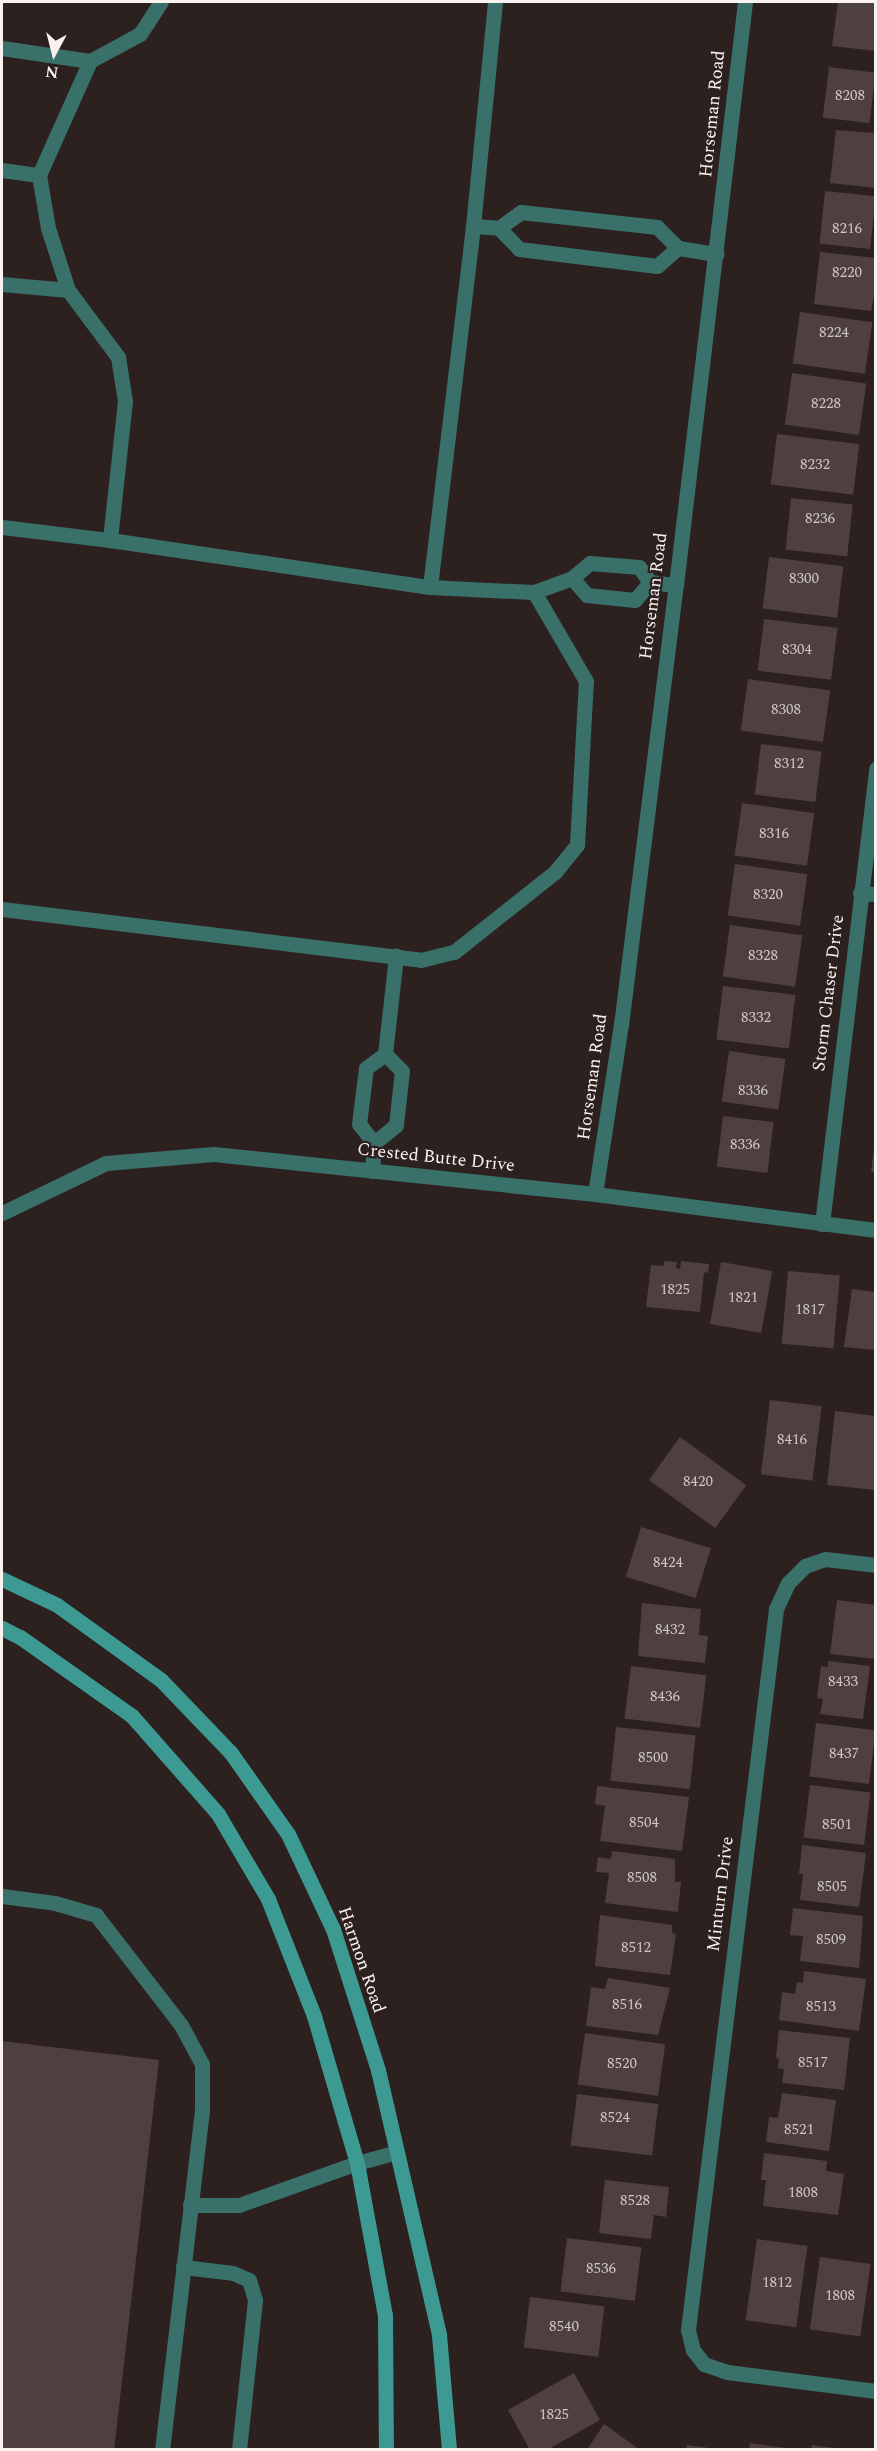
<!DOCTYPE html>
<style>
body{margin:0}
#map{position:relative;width:877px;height:2451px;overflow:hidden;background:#2d211f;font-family:Spectral,serif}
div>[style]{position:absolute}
.building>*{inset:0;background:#4d403e;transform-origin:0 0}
.lane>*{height:15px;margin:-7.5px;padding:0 7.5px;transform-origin:7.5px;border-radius:7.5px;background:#3a706a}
.street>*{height:15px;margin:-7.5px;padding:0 7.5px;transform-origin:7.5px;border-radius:7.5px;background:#3a706a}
.secondary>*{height:15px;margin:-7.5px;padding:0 7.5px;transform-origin:7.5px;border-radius:7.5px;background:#3d9a92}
span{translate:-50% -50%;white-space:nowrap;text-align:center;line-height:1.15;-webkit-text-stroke:4.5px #2d211f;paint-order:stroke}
.number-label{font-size:15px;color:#cfc6c4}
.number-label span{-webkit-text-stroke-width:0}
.street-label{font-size:18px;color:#faf2f1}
.frame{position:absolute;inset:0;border:3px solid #faf2f1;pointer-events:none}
.north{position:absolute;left:24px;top:24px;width:60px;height:60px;-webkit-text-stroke:4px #2d211f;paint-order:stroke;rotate:187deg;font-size:16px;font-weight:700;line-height:24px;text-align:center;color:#faf2f1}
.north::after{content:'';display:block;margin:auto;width:21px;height:27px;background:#faf2f1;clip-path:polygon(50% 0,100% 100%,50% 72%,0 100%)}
</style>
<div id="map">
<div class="building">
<i style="clip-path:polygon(838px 2px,876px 2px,876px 51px,832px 46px)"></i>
<i style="left:829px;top:67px;width:47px;height:51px;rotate:7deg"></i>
<i style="clip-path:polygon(836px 130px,876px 133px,876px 188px,830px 183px)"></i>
<i style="left:825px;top:191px;width:51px;height:53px;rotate:6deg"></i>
<i style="clip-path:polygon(820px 252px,876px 258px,876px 287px,871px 311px,814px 304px)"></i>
<i style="left:800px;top:312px;width:73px;height:52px;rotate:8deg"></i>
<i style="left:792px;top:373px;width:75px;height:52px;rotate:8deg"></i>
<i style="left:777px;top:434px;width:83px;height:51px;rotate:7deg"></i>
<i style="left:791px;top:498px;width:62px;height:52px;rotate:6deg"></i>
<i style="left:769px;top:557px;width:75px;height:52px;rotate:7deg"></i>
<i style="left:764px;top:619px;width:74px;height:52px;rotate:7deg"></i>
<i style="left:748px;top:679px;width:83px;height:52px;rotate:8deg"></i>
<i style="left:761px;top:744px;width:61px;height:51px;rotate:7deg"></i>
<i style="left:742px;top:803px;width:73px;height:53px;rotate:8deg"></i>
<i style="left:735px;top:864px;width:73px;height:52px;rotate:8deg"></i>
<i style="left:730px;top:925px;width:73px;height:52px;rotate:8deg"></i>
<i style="left:723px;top:986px;width:73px;height:54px;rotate:7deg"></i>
<i style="left:729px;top:1051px;width:57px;height:51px;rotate:8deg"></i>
<i style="left:723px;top:1116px;width:51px;height:51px;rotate:7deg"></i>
<i style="clip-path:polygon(874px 1148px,876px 1148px,876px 1173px,871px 1172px)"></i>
<i style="clip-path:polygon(664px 1261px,677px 1262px,676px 1268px,680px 1269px,681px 1261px,709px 1264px,708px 1273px,704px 1272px,700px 1312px,646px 1307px,651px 1265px,664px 1266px)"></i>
<i style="left:721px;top:1262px;width:52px;height:63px;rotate:10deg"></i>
<i style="left:788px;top:1271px;width:52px;height:73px;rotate:5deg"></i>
<i style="clip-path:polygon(852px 1289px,876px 1292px,876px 1350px,844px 1347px)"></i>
<i style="left:770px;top:1400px;width:52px;height:75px;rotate:7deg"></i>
<i style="clip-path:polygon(835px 1411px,876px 1416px,876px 1490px,827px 1485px)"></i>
<i style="left:680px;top:1437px;width:82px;height:53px;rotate:36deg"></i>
<i style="left:641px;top:1527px;width:73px;height:52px;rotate:17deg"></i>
<i style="clip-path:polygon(837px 1600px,876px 1605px,876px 1659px,830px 1654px)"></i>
<i style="clip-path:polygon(642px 1603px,701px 1609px,699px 1635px,708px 1636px,705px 1663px,638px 1656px)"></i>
<i style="clip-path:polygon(828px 1661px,870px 1666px,863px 1719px,820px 1714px,823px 1699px,817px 1698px,821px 1666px,828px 1667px)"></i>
<i style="left:631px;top:1666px;width:76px;height:53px;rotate:7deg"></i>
<i style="left:816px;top:1723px;width:60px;height:54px;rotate:7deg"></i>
<i style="left:616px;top:1727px;width:80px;height:54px;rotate:6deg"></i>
<i style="left:810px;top:1785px;width:61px;height:53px;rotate:7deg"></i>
<i style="clip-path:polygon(597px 1786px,689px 1797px,682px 1851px,600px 1841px,605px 1806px,595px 1804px)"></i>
<i style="clip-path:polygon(802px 1845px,866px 1853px,859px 1907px,800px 1900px,803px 1874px,799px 1874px)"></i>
<i style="clip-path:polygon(612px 1851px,675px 1859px,675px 1882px,681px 1882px,678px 1912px,605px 1903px,609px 1873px,596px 1872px,598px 1857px,611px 1859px)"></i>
<i style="clip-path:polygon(793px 1908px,863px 1916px,859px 1968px,800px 1961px,803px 1936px,790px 1935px)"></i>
<i style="clip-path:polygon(600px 1915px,672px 1925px,672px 1933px,676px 1934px,670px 1975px,595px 1966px)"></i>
<i style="clip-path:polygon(804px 1971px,866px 1979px,859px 2031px,779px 2020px,782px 1992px,795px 1994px,797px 1982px,803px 1983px)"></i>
<i style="clip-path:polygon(608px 1978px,670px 1988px,658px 2035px,586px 2026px,591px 1987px,605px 1989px)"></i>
<i style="clip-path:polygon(779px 2030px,850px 2038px,844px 2090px,782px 2083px,784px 2069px,778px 2068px,779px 2059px,776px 2058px)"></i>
<i style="left:585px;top:2033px;width:81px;height:52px;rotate:8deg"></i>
<i style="clip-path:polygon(2px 2041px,159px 2060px,114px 2450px,2px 2450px)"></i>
<i style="clip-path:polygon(782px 2093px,836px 2100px,829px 2151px,766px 2142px,769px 2117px,778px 2118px)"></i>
<i style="left:577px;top:2094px;width:82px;height:52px;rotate:7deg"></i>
<i style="clip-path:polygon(764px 2153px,827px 2161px,826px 2171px,844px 2174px,838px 2215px,763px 2206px,766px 2180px,761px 2180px)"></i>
<i style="clip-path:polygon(605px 2180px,669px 2187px,666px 2217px,654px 2215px,651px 2239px,599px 2233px)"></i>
<i style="left:567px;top:2238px;width:75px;height:54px;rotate:7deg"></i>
<i style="left:757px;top:2239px;width:51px;height:82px;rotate:8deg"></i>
<i style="left:820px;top:2257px;width:51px;height:73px;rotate:8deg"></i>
<i style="left:530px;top:2297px;width:75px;height:51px;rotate:7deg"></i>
<i style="clip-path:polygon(574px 2373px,600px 2420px,547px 2450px,530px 2450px,508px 2410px)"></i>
<i style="clip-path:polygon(604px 2424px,640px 2450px,587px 2450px)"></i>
<i style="clip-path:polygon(750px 2443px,786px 2448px,786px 2450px,749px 2450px)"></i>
<i style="clip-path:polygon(687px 2445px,709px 2448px,709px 2450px,686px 2450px)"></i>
<i style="clip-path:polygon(812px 2445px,834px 2448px,834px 2450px,811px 2450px)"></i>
</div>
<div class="lane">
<i style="left:2px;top:1896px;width:53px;rotate:7.5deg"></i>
<i style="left:55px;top:1903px;width:43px;rotate:16.3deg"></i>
<i style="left:96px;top:1915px;width:139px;rotate:52.3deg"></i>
<i style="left:181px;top:2025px;width:44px;rotate:61.7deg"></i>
<i style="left:202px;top:2064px;width:46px;rotate:90deg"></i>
<i style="left:202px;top:2110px;width:342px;rotate:96.7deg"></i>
<i style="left:190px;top:2205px;width:49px"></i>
<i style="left:239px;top:2205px;width:125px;rotate:-19.6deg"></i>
<i style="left:357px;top:2163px;width:41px;rotate:-15.4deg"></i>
<i style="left:183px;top:2267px;width:50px;rotate:6.8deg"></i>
<i style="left:233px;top:2273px;width:17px;rotate:24deg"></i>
<i style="left:249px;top:2280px;width:21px;rotate:73deg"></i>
<i style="left:255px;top:2300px;width:151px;rotate:96.1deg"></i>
</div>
<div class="street">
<i style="left:495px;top:2px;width:225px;rotate:95.6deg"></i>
<i style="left:473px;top:226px;width:26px;rotate:4deg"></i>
<i style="left:499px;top:228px;width:29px;rotate:46deg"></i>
<i style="left:519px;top:249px;width:139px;rotate:7deg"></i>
<i style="left:657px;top:266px;width:28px;rotate:-41deg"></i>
<i style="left:2px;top:48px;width:89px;rotate:8.4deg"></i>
<i style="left:90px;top:61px;width:125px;rotate:114.1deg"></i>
<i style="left:39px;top:175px;width:54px;rotate:80.4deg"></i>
<i style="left:48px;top:228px;width:65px;rotate:72.1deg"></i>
<i style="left:68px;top:290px;width:84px;rotate:53.3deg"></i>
<i style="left:118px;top:357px;width:45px;rotate:81deg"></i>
<i style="left:125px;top:401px;width:140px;rotate:96.2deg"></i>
<i style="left:110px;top:540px;width:323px;rotate:8.4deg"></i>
<i style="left:430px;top:587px;width:104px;rotate:2.8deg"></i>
<i style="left:534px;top:592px;width:40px;rotate:-20.2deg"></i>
<i style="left:572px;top:578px;width:23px;rotate:-40deg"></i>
<i style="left:590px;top:563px;width:49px;rotate:4.7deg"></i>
<i style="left:639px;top:567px;width:19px;rotate:54deg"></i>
<i style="left:650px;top:582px;width:26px;rotate:7deg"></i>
<i style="left:90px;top:61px;width:57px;rotate:-28.4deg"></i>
<i style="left:140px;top:34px;width:38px;rotate:-57deg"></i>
<i style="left:2px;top:170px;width:37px;rotate:8deg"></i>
<i style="left:499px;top:228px;width:27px;rotate:-36deg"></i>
<i style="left:521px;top:212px;width:137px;rotate:6.3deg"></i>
<i style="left:657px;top:227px;width:30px;rotate:45deg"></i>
<i style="left:678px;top:248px;width:39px;rotate:9deg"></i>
<i style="left:2px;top:284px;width:66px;rotate:5.2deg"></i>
<i style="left:2px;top:527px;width:109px;rotate:6.9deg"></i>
<i style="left:572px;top:578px;width:23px;rotate:49deg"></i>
<i style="left:587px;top:595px;width:48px;rotate:5.9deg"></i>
<i style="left:635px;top:600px;width:23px;rotate:-50deg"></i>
<i style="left:430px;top:587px;width:364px;rotate:-83.2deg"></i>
<i style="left:860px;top:893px;width:16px;rotate:4deg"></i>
<i style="left:2px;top:909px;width:422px;rotate:6.9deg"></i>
<i style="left:421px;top:960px;width:34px;rotate:-14deg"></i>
<i style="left:454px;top:952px;width:129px;rotate:-38.4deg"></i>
<i style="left:555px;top:872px;width:35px;rotate:-51deg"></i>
<i style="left:577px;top:845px;width:164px;rotate:-86.9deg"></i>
<i style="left:586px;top:681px;width:103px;rotate:-120.3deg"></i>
<i style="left:374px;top:1143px;width:28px;rotate:-39deg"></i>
<i style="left:396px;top:1125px;width:54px;rotate:-83.7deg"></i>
<i style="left:402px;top:1071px;width:24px;rotate:-135deg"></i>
<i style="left:372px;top:1171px;width:28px;rotate:-86deg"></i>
<i style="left:374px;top:1143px;width:24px;rotate:-128deg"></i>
<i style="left:359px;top:1124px;width:56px;rotate:-82.9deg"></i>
<i style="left:366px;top:1068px;width:24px;rotate:-36deg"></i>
<i style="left:385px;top:1054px;width:99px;rotate:-83.6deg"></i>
<i style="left:595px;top:1194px;width:171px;rotate:-81.3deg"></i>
<i style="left:621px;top:1025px;width:443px;rotate:-82.9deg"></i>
<i style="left:676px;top:585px;width:587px;rotate:-83.25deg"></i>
<i style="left:2px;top:1213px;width:115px;rotate:-25.7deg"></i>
<i style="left:106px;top:1163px;width:108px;rotate:-4.8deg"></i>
<i style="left:214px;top:1154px;width:383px;rotate:6deg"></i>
<i style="left:595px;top:1194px;width:283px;rotate:7.3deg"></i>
<i style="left:822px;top:1224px;width:459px;rotate:-83.2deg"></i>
<i style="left:876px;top:1565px;width:51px;rotate:-173.3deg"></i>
<i style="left:825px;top:1559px;width:21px;rotate:161deg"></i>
<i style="left:805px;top:1566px;width:24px;rotate:135deg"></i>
<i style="left:788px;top:1583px;width:29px;rotate:115deg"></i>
<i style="left:776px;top:1609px;width:726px;rotate:96.96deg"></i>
<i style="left:688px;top:2330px;width:21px;rotate:76deg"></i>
<i style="left:693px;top:2350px;width:18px;rotate:52deg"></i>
<i style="left:704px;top:2364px;width:24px;rotate:19deg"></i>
<i style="left:727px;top:2372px;width:150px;rotate:7.3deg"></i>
</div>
<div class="secondary">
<i style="left:2px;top:1579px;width:61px;rotate:25.3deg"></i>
<i style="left:57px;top:1605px;width:128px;rotate:35.8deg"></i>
<i style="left:161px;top:1680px;width:101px;rotate:46.2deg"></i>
<i style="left:231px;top:1753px;width:99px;rotate:54.9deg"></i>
<i style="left:288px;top:1834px;width:105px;rotate:64.7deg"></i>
<i style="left:333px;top:1929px;width:148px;rotate:72.3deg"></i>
<i style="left:378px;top:2070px;width:272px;rotate:77deg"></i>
<i style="left:439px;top:2335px;width:115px;rotate:85deg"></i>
<i style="left:2px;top:1628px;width:20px;rotate:27deg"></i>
<i style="left:20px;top:1637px;width:137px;rotate:35.2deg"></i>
<i style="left:132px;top:1716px;width:130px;rotate:48.7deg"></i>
<i style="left:218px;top:1814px;width:99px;rotate:59.5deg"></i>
<i style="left:268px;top:1899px;width:126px;rotate:68.5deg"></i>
<i style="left:314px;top:2016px;width:153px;rotate:73.7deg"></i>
<i style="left:357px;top:2163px;width:155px;rotate:79.6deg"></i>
<i style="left:385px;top:2315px;width:135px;rotate:89.6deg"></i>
</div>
<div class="number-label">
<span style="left:850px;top:96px">8208</span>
<span style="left:847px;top:229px">8216</span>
<span style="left:847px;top:273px">8220</span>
<span style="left:834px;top:333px">8224</span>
<span style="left:826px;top:404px">8228</span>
<span style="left:815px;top:465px">8232</span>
<span style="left:820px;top:519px">8236</span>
<span style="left:804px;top:579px">8300</span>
<span style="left:797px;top:650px">8304</span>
<span style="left:786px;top:710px">8308</span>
<span style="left:789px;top:764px">8312</span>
<span style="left:774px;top:834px">8316</span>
<span style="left:768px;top:895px">8320</span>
<span style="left:763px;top:956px">8328</span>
<span style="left:756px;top:1018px">8332</span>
<span style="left:753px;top:1091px">8336</span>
<span style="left:745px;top:1145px">8336</span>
<span style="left:675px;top:1290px">1825</span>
<span style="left:743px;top:1298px">1821</span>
<span style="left:810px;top:1310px">1817</span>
<span style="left:792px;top:1440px">8416</span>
<span style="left:698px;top:1482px">8420</span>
<span style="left:668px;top:1563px">8424</span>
<span style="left:670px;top:1630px">8432</span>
<span style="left:843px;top:1682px">8433</span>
<span style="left:665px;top:1697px">8436</span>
<span style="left:844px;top:1754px">8437</span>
<span style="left:653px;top:1758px">8500</span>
<span style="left:644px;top:1823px">8504</span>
<span style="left:837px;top:1825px">8501</span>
<span style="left:642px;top:1878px">8508</span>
<span style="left:832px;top:1887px">8505</span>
<span style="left:831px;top:1940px">8509</span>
<span style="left:636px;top:1948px">8512</span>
<span style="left:627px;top:2005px">8516</span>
<span style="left:821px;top:2007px">8513</span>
<span style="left:813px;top:2063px">8517</span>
<span style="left:622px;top:2064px">8520</span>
<span style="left:615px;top:2118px">8524</span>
<span style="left:799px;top:2130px">8521</span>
<span style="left:803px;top:2193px">1808</span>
<span style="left:635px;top:2201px">8528</span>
<span style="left:601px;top:2269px">8536</span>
<span style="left:777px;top:2283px">1812</span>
<span style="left:840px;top:2296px">1808</span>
<span style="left:564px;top:2327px">8540</span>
<span style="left:554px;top:2415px">1825</span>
</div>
<div class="street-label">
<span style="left:713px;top:114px;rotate:-84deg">Horseman Road</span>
<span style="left:654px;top:596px;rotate:-83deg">Horseman Road</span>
<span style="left:829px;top:993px;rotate:-83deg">Storm Chaser Drive</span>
<span style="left:593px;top:1077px;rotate:-82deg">Horseman Road</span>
<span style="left:436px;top:1158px;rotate:6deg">Crested Butte Drive</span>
<span style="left:721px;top:1894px;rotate:-83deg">Minturn Drive</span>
<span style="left:361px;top:1960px;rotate:71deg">Harmon Road</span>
</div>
<div class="frame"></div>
<div class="north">N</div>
</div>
